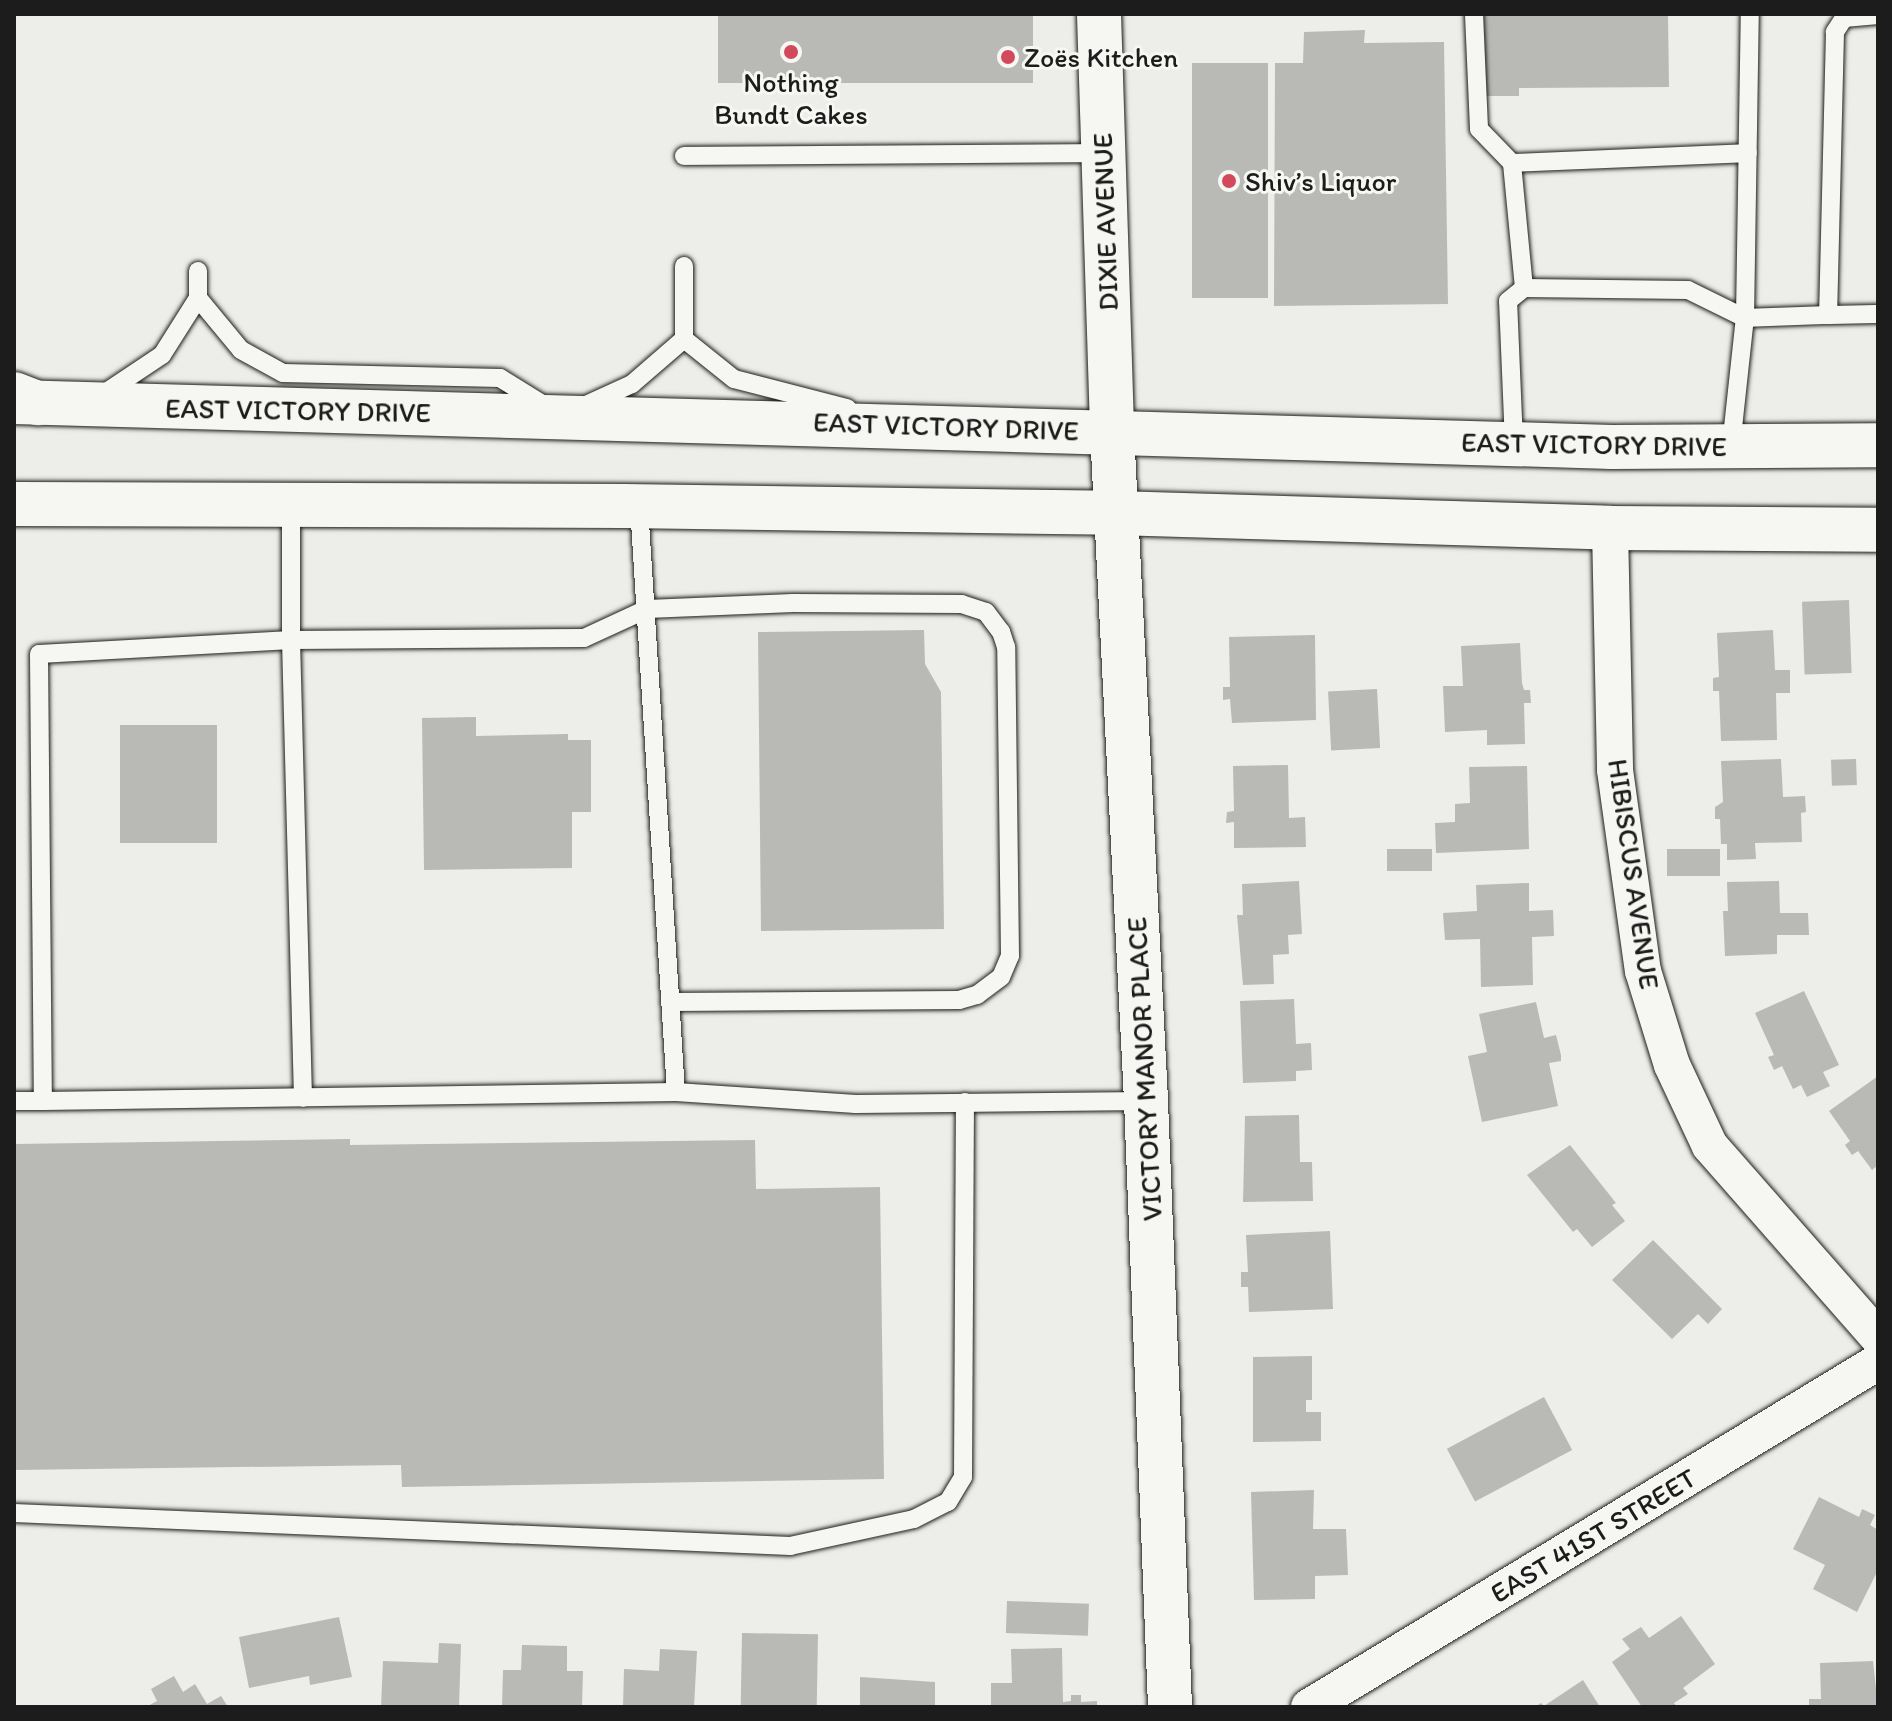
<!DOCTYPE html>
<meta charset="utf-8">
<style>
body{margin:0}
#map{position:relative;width:1892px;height:1721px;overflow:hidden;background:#edede9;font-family:Itim,sans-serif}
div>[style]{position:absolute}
.building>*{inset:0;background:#b9b9b6;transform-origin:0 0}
.roads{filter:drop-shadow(0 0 2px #1c1c1c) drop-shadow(0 0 2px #1c1c1c)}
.service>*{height:18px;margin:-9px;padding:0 9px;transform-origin:9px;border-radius:9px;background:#f6f6f2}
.minor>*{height:36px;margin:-18px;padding:0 18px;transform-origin:18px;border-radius:18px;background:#f6f6f2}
.tertiary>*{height:44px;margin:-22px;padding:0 22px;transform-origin:22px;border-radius:22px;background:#f6f6f2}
.primary>*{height:44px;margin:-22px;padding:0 22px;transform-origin:22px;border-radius:22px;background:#f6f6f2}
.motorway>*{height:44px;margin:-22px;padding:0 22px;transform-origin:22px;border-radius:22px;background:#f6f6f2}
.dots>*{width:22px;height:22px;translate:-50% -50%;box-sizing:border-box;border:4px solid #f6f6f2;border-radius:50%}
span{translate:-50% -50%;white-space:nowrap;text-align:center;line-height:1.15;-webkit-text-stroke:6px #f6f6f2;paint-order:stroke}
.poi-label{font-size:28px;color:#1c1c1c}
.left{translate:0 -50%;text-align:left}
.street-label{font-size:28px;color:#1c1c1c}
.frame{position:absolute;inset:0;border:16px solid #1c1c1c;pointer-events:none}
</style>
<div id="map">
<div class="building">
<i style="left:718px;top:14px;width:315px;height:69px"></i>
<i style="clip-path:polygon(1484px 14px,1668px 14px,1669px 87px,1519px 88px,1519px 96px,1485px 96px)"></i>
<i style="clip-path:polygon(1365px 30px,1364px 43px,1444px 42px,1448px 304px,1274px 306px,1275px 63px,1303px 63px,1304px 32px)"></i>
<i style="left:1268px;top:63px;width:235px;height:76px;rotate:90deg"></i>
<i style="left:1849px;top:600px;width:73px;height:47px;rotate:88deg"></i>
<i style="clip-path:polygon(924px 630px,925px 664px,941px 692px,944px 929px,761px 931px,758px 632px)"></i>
<i style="clip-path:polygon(1773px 630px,1775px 670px,1790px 670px,1790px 693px,1776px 693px,1777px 740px,1721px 741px,1719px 691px,1713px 691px,1713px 678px,1719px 677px,1717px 633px)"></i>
<i style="clip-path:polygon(1315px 635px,1316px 720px,1232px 723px,1230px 699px,1223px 700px,1223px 687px,1230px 687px,1229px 637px)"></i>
<i style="clip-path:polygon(1520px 643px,1522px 683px,1524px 690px,1530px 690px,1531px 703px,1524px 703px,1525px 744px,1487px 745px,1487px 730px,1445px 732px,1443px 686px,1463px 686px,1461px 646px)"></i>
<i style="left:1377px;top:689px;width:59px;height:49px;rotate:87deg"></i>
<i style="clip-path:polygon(476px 717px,476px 736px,568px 734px,568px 740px,591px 740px,591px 812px,572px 812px,572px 868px,424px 870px,422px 718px)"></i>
<i style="left:217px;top:725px;width:118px;height:97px;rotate:90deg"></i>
<i style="clip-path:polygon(1781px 759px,1783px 797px,1805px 796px,1806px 812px,1801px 813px,1802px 842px,1755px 843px,1756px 859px,1727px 860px,1727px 844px,1721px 844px,1720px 819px,1715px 819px,1715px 807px,1723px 802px,1721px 761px)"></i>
<i style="left:1856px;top:759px;width:26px;height:25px;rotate:88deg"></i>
<i style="clip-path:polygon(1288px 765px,1289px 818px,1305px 817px,1306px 847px,1234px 848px,1234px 822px,1226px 823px,1227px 812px,1234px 811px,1233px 766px)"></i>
<i style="clip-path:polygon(1527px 766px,1529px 849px,1436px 853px,1435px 823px,1455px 822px,1455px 804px,1470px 803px,1469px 767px)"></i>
<i style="left:1432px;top:849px;width:22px;height:45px;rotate:90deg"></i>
<i style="left:1720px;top:849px;width:27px;height:53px;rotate:90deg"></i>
<i style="clip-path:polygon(1299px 881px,1302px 934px,1288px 935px,1289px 954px,1273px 955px,1274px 984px,1243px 985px,1237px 915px,1243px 915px,1242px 884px)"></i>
<i style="clip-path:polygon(1779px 881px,1780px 913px,1808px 913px,1809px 935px,1777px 935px,1777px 954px,1725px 956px,1723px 911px,1728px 911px,1727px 882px)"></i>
<i style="clip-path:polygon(1529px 883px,1529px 911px,1553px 910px,1554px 936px,1532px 937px,1533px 985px,1481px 987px,1480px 939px,1445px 940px,1443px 913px,1477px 911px,1476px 885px)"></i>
<i style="clip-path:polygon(1804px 991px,1839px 1065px,1823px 1072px,1830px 1086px,1807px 1097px,1801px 1085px,1793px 1089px,1782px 1066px,1774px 1070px,1768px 1057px,1774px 1055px,1755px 1013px)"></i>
<i style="clip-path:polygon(1294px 999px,1296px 1044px,1311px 1043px,1312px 1070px,1296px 1071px,1296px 1081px,1243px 1083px,1240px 1001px)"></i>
<i style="clip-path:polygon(1536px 1002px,1544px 1038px,1556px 1035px,1561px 1055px,1561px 1061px,1549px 1063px,1558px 1106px,1482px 1122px,1468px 1056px,1487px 1052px,1479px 1014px)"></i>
<i style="clip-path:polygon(1878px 1076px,1878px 1165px,1872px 1170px,1858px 1151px,1852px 1155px,1845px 1145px,1850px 1141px,1829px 1111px)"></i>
<i style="clip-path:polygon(1299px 1115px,1300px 1162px,1312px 1162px,1313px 1201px,1243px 1202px,1245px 1116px)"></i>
<i style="clip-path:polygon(350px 1139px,350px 1145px,755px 1140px,756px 1189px,880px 1187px,884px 1479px,402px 1487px,401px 1465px,14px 1470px,14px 1144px)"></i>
<i style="clip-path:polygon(1570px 1145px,1616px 1203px,1612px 1205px,1625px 1221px,1592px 1247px,1577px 1229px,1573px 1232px,1527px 1175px)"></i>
<i style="clip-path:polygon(1330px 1231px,1333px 1309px,1249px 1312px,1248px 1287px,1241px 1287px,1241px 1272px,1248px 1272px,1246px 1235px)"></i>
<i style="clip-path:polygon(1653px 1240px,1722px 1309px,1708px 1324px,1698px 1314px,1672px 1339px,1612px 1280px)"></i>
<i style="clip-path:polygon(1312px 1356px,1312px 1400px,1306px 1400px,1306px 1412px,1321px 1412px,1321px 1441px,1253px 1442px,1253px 1357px)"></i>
<i style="left:1544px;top:1397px;width:60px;height:110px;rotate:62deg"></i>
<i style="clip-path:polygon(1314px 1490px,1313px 1529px,1346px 1529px,1348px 1575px,1315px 1576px,1315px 1599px,1254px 1600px,1251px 1492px)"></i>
<i style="clip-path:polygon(1819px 1497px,1859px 1517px,1862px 1509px,1875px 1515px,1870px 1525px,1878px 1530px,1878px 1570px,1857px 1612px,1813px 1589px,1825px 1565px,1793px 1549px)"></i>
<i style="left:1007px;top:1601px;width:82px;height:32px;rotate:2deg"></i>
<i style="clip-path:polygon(1681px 1616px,1715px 1664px,1683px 1688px,1688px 1694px,1674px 1703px,1677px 1707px,1642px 1707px,1612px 1662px,1630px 1649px,1622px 1639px,1641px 1627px,1649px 1638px)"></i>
<i style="clip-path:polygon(339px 1617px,352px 1677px,310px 1685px,309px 1676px,249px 1688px,239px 1637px)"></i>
<i style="left:742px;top:1633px;width:76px;height:74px;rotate:1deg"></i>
<i style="clip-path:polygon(439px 1643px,461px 1644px,459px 1707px,381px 1707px,383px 1661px,438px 1663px)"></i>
<i style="clip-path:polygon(522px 1645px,567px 1646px,567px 1671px,583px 1671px,582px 1707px,502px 1707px,503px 1670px,521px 1670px)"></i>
<i style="clip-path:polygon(1062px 1648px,1063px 1702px,1071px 1701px,1071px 1695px,1081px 1695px,1081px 1702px,1097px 1701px,1097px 1707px,991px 1707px,991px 1683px,1012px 1683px,1011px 1649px)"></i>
<i style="clip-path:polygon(660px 1649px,697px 1651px,694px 1707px,623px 1707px,624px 1669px,659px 1671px)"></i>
<i style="clip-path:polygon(1873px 1661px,1878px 1707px,1809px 1707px,1809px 1699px,1821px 1699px,1820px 1663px)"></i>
<i style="clip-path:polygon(174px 1676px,183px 1692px,195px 1684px,207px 1704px,221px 1696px,228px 1707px,146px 1707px,157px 1701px,151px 1689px)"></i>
<i style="clip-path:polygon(860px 1677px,935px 1682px,935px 1707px,860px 1707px)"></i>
<i style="clip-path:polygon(1583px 1680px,1600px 1707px,1535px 1707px,1541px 1703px,1544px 1706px)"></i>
</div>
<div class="roads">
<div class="service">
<i style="left:1474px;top:14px;width:115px;rotate:87.5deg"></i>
<i style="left:1479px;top:129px;width:47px;rotate:45.9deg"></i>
<i style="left:1878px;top:15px;width:34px;rotate:175deg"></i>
<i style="left:1844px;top:18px;width:17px;rotate:123deg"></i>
<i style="left:1835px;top:32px;width:283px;rotate:91.4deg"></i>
<i style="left:1828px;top:315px;width:50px;rotate:-1.1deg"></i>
<i style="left:684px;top:156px;width:419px;rotate:-0.4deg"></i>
<i style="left:684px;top:266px;width:73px;rotate:90deg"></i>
<i style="left:198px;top:271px;width:27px;rotate:90deg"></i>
<i style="left:1524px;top:288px;width:126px;rotate:-95.5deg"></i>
<i style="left:1512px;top:163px;width:236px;rotate:-2.4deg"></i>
<i style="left:1745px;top:318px;width:304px;rotate:-89.1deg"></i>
<i style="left:102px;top:395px;width:72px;rotate:-33.7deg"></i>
<i style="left:162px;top:355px;width:67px;rotate:-57.7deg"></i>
<i style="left:198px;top:298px;width:67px;rotate:50.4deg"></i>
<i style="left:241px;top:350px;width:48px;rotate:28.7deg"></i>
<i style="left:283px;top:373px;width:217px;rotate:1.3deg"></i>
<i style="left:500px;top:378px;width:55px;rotate:31.7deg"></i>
<i style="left:584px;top:406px;width:53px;rotate:-24.6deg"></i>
<i style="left:632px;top:384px;width:69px;rotate:-40.9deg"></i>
<i style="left:684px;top:339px;width:64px;rotate:38.7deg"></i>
<i style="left:734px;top:379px;width:117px;rotate:14.4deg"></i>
<i style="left:1514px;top:443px;width:142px;rotate:-92.4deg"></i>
<i style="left:1508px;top:301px;width:21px;rotate:-39deg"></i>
<i style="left:1524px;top:288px;width:164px;rotate:0.7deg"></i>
<i style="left:1688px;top:290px;width:64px;rotate:26.2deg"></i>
<i style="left:1731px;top:446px;width:129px;rotate:-83.8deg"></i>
<i style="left:1745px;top:318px;width:83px;rotate:-2.1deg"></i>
<i style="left:291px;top:505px;width:135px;rotate:90deg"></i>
<i style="left:291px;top:640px;width:458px;rotate:88.5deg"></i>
<i style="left:639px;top:506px;width:587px;rotate:86.39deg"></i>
<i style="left:676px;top:1092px;width:180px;rotate:3.8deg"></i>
<i style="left:856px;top:1104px;width:290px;rotate:-0.6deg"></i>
<i style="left:671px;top:1002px;width:288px;rotate:-0.4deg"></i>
<i style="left:959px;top:1000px;width:19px;rotate:-16deg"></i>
<i style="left:977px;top:995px;width:30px;rotate:-37deg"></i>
<i style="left:1001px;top:977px;width:23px;rotate:-67deg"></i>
<i style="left:1010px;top:956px;width:309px;rotate:-90.7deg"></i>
<i style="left:1006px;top:647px;width:16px;rotate:-108deg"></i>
<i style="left:1001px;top:632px;width:25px;rotate:-127deg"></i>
<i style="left:986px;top:612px;width:25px;rotate:-162deg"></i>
<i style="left:962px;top:604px;width:169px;rotate:-179.7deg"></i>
<i style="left:793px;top:603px;width:146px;rotate:177.6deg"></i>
<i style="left:647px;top:609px;width:69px;rotate:155.3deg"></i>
<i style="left:584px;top:638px;width:293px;rotate:179.6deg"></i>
<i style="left:291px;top:640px;width:252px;rotate:176.8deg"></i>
<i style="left:39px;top:654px;width:447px;rotate:89.5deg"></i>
<i style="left:43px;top:1101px;width:633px;rotate:-0.81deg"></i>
<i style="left:14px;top:1101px;width:29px"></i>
<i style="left:14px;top:1513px;width:777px;rotate:2.44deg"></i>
<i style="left:790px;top:1546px;width:127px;rotate:-12.3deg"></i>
<i style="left:914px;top:1519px;width:38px;rotate:-27deg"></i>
<i style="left:948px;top:1502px;width:29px;rotate:-59deg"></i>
<i style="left:963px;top:1477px;width:375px;rotate:-89.7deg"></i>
</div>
<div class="minor">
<i style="left:1610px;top:528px;width:242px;rotate:88.8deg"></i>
<i style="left:1615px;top:770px;width:203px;rotate:82.1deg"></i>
<i style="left:1643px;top:971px;width:98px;rotate:72.9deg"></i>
<i style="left:1672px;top:1065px;width:89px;rotate:64.9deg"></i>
<i style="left:1710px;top:1146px;width:254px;rotate:48.7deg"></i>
<i style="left:1309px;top:1707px;width:665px;rotate:-31.23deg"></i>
</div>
<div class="tertiary">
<i style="left:1099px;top:14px;width:417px;rotate:88.2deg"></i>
<i style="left:1112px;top:431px;width:671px;rotate:87.09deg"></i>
<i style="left:1146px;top:1101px;width:606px;rotate:87.73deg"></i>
</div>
<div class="primary">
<i style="left:14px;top:402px;width:1599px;rotate:1.61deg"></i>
<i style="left:1612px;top:447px;width:266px;rotate:-0.4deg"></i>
<i style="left:14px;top:504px;width:610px;rotate:0.19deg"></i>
<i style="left:624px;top:506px;width:491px;rotate:0.8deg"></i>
<i style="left:1115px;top:513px;width:495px;rotate:1.7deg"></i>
<i style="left:1610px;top:528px;width:268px;rotate:0.4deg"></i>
</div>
<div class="motorway">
<i style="left:14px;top:394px;width:26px;rotate:21deg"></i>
</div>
</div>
<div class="dots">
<i style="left:791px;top:52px;background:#d1495b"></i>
<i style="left:1008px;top:57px;background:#d1495b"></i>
<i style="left:1229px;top:181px;background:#d1495b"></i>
</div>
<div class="poi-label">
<span class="left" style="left:1024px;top:57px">Zoës Kitchen</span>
<span style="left:791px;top:98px">Nothing<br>Bundt Cakes</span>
<span class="left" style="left:1245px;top:181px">Shiv’s Liquor</span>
</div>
<div class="street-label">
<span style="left:1105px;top:222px;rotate:-92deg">DIXIE AVENUE</span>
<span style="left:298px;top:410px;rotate:1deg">EAST VICTORY DRIVE</span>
<span style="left:946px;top:426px;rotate:2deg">EAST VICTORY DRIVE</span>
<span style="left:1594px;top:444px;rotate:1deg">EAST VICTORY DRIVE</span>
<span style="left:1634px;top:874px;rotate:82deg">HIBISCUS AVENUE</span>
<span style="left:1144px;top:1069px;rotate:-93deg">VICTORY MANOR PLACE</span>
<span style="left:1593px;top:1535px;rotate:-31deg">EAST 41ST STREET</span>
</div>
<div class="frame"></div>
</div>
